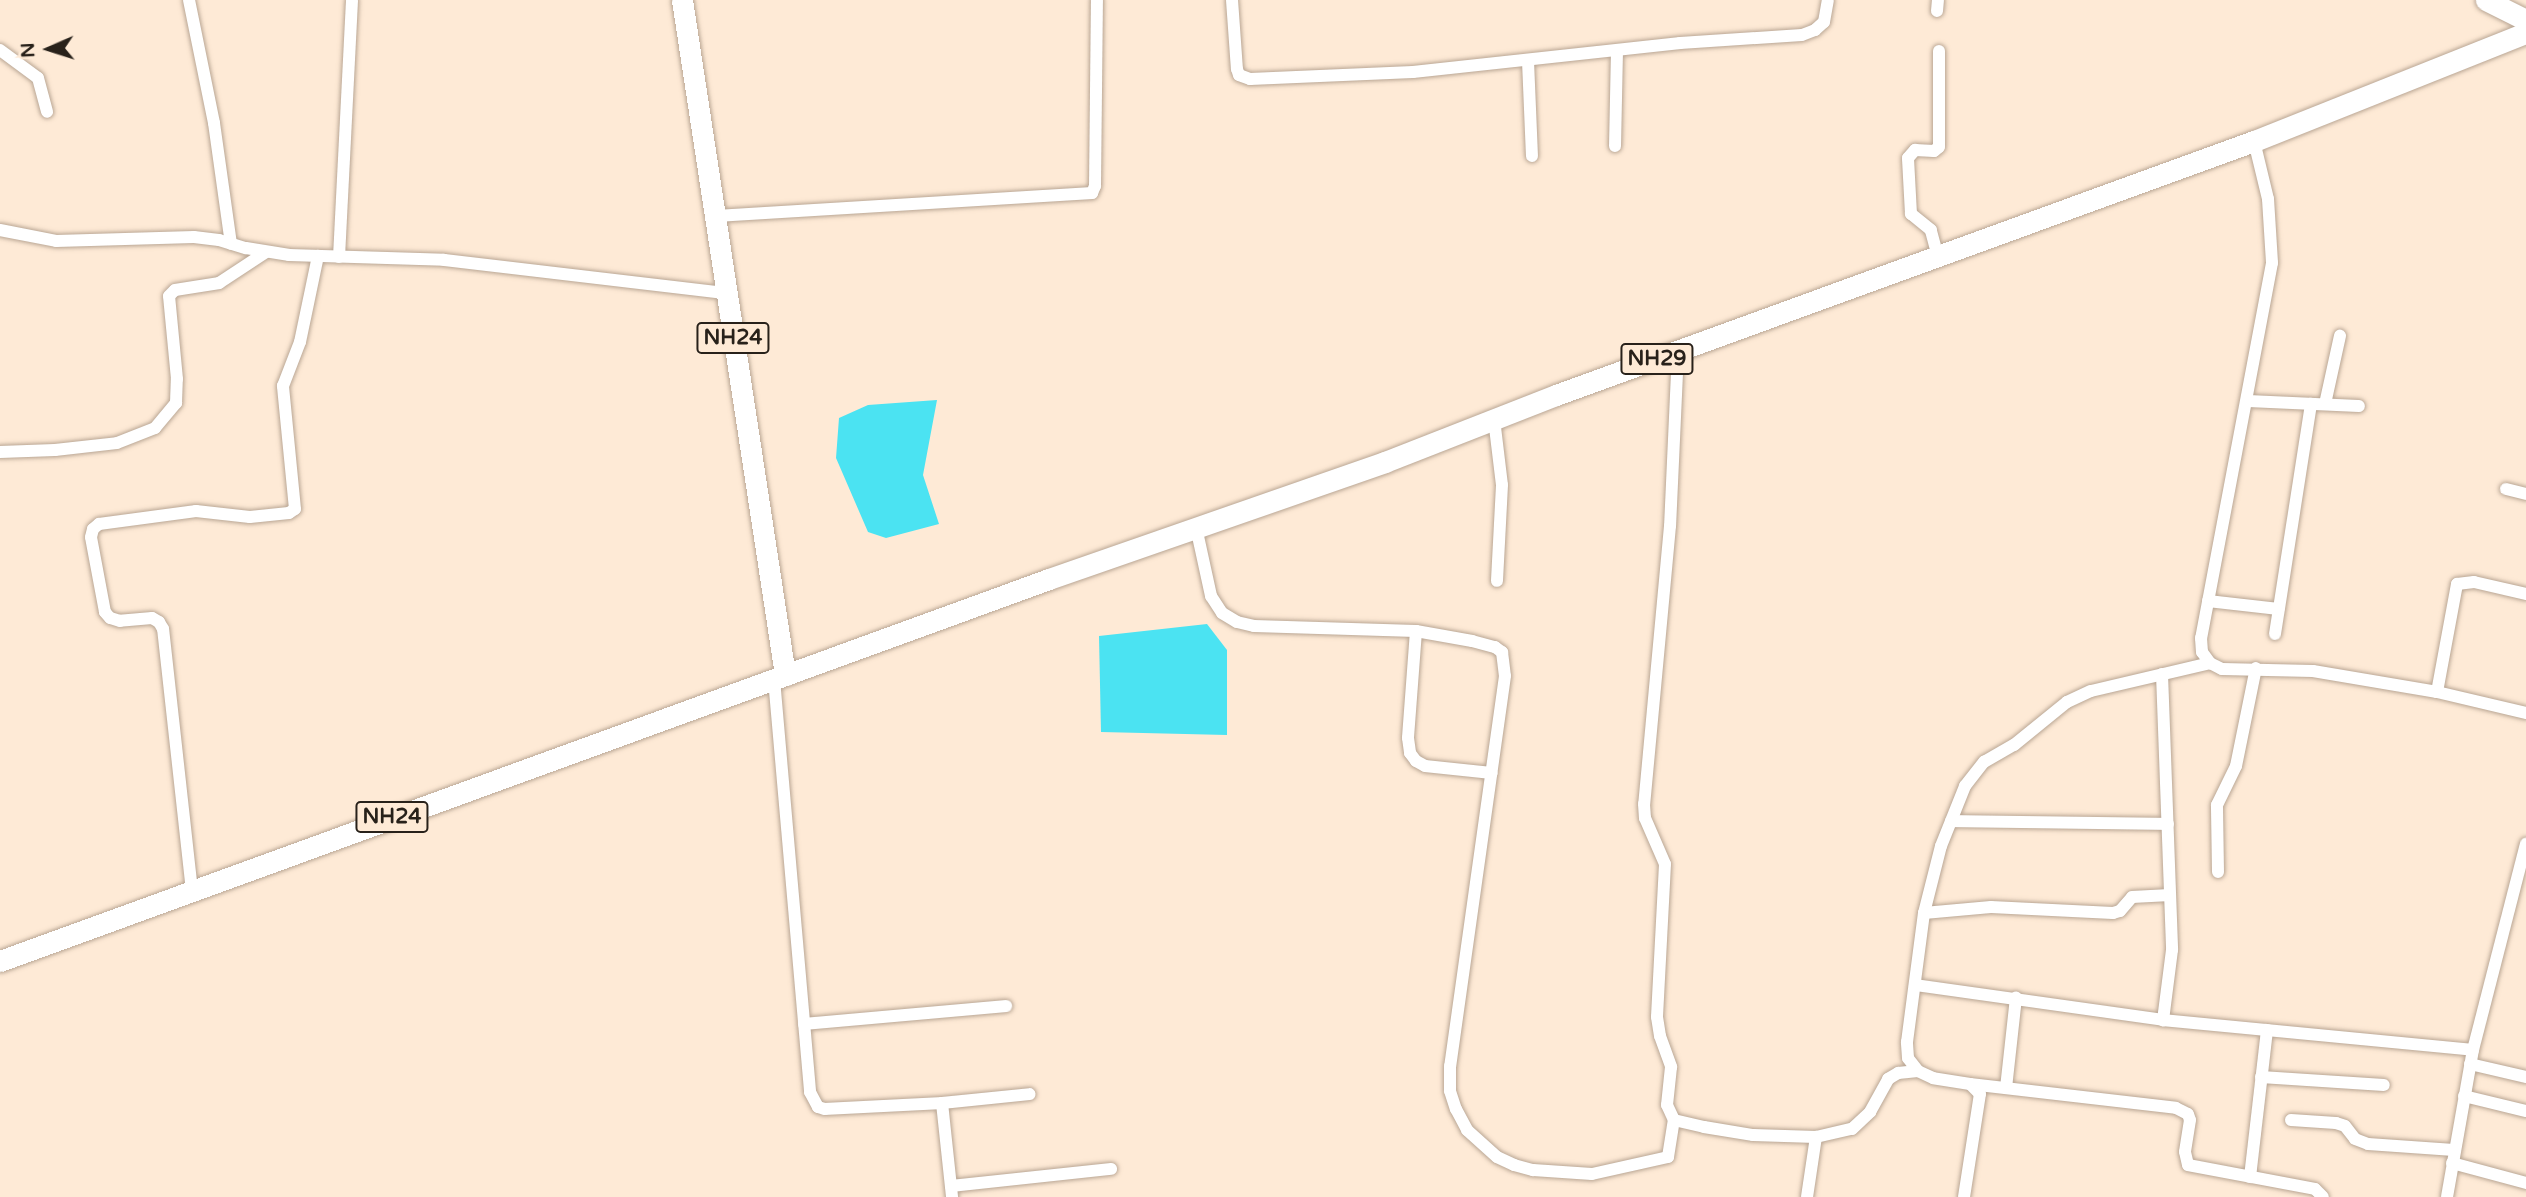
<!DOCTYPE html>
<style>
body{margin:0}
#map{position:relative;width:2526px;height:1197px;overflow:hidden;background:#feead6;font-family:"Varela Round",sans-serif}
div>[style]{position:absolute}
.water>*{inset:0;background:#4be3f2}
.roads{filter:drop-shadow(0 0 2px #b9a694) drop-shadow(0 0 2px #b9a694)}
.minor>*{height:12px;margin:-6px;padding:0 6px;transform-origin:6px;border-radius:6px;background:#fff}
.trunk>*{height:21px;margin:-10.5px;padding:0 10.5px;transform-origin:10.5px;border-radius:10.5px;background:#fff}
span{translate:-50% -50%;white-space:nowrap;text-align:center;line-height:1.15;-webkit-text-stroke:5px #feead6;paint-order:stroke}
.shield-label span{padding:2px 5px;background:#feead6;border:2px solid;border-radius:5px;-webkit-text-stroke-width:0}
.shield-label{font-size:21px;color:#28211a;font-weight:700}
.north{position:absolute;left:14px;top:14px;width:70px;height:70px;-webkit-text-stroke:5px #feead6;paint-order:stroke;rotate:267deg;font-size:19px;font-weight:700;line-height:28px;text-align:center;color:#28211a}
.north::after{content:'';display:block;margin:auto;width:24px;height:32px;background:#28211a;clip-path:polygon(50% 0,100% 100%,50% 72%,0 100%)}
</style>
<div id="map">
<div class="water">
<i style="clip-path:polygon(937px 400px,923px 475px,939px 524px,886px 538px,868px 532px,836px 458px,839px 418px,868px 405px)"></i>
<i style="clip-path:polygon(1207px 624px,1227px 650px,1227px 735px,1101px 732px,1099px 636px)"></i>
</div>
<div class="roads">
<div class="minor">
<i style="left:189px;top:0;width:126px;rotate:78.5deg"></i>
<i style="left:214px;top:123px;width:122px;rotate:82deg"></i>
<i style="left:1232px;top:0;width:69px;rotate:85.9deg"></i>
<i style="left:1237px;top:69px;width:6px;rotate:72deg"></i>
<i style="left:1239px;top:75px;width:12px;rotate:20deg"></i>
<i style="left:1250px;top:79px;width:163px;rotate:-2.5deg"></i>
<i style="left:1413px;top:72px;width:269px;rotate:-6.2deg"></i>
<i style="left:1680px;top:43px;width:122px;rotate:-3.8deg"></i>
<i style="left:1802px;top:35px;width:14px;rotate:-21deg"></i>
<i style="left:1815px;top:30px;width:12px;rotate:-42deg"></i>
<i style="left:1824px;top:22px;width:22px;rotate:-80deg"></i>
<i style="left:1937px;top:11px;width:11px;rotate:-85deg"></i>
<i style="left:0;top:50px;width:47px;rotate:36.4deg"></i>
<i style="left:38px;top:78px;width:35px;rotate:75deg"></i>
<i style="left:1528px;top:61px;width:95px;rotate:87.6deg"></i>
<i style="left:2254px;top:141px;width:60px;rotate:76.4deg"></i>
<i style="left:2268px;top:199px;width:64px;rotate:86.4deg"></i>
<i style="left:2272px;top:263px;width:382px;rotate:100.7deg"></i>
<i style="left:2201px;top:638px;width:14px;rotate:86deg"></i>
<i style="left:2202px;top:652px;width:14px;rotate:54deg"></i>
<i style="left:2210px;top:663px;width:13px;rotate:27deg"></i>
<i style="left:2222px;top:669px;width:91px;rotate:1.3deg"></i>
<i style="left:2313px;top:671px;width:126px;rotate:9.6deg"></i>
<i style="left:2437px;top:692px;width:91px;rotate:13.3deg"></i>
<i style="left:1615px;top:146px;width:94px;rotate:-88.8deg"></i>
<i style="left:716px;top:216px;width:377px;rotate:-3.5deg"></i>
<i style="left:1092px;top:193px;width:8px;rotate:-67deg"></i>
<i style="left:1095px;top:186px;width:186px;rotate:-89.4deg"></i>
<i style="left:0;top:230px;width:57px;rotate:11.1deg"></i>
<i style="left:56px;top:241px;width:138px;rotate:-1.7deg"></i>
<i style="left:194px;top:237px;width:25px;rotate:7deg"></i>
<i style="left:219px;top:240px;width:28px;rotate:17deg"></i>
<i style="left:246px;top:248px;width:44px;rotate:9.2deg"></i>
<i style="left:289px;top:255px;width:155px;rotate:1.8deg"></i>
<i style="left:444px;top:260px;width:285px;rotate:6.7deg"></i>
<i style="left:339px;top:257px;width:257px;rotate:-87.1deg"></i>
<i style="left:1938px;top:257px;width:28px;rotate:-105deg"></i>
<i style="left:1931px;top:230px;width:26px;rotate:-141deg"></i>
<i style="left:1911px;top:214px;width:56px;rotate:-93.1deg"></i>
<i style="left:1908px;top:158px;width:11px;rotate:-49deg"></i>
<i style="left:1915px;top:150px;width:19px;rotate:3deg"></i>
<i style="left:1934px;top:151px;width:6px;rotate:-39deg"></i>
<i style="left:1939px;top:147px;width:96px;rotate:-90deg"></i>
<i style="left:1678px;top:351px;width:175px;rotate:92.6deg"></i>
<i style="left:1670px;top:526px;width:279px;rotate:95.3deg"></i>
<i style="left:1644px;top:804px;width:14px;rotate:86deg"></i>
<i style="left:1645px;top:818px;width:50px;rotate:66.5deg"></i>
<i style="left:1665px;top:864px;width:153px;rotate:93deg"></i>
<i style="left:1657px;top:1017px;width:19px;rotate:81deg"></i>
<i style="left:1660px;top:1036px;width:33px;rotate:70deg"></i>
<i style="left:1671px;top:1067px;width:38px;rotate:96deg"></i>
<i style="left:1667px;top:1105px;width:17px;rotate:65deg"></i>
<i style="left:1674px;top:1120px;width:31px;rotate:13deg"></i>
<i style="left:1704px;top:1127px;width:50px;rotate:9.3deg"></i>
<i style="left:1753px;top:1135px;width:63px;rotate:1.8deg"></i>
<i style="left:2248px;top:401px;width:111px;rotate:2.6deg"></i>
<i style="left:2325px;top:404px;width:70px;rotate:-77.6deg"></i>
<i style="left:1494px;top:419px;width:66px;rotate:83.1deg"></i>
<i style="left:1502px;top:485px;width:96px;rotate:93deg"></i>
<i style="left:0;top:452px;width:55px;rotate:-2.1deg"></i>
<i style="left:55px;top:450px;width:62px;rotate:-6.4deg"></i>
<i style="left:117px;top:443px;width:41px;rotate:-21.5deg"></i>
<i style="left:155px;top:428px;width:33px;rotate:-50deg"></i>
<i style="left:176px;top:403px;width:24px;rotate:-88deg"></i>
<i style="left:177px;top:379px;width:83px;rotate:-95.5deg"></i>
<i style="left:169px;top:296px;width:8px;rotate:-45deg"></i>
<i style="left:175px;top:290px;width:45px;rotate:-9deg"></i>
<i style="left:219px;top:283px;width:56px;rotate:-33.4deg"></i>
<i style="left:2506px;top:489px;width:21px;rotate:14deg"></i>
<i style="left:1196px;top:527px;width:71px;rotate:77.7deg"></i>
<i style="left:1211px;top:596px;width:20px;rotate:57deg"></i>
<i style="left:1222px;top:613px;width:17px;rotate:31deg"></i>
<i style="left:1237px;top:622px;width:17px;rotate:13deg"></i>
<i style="left:1254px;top:626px;width:162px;rotate:1.8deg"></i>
<i style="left:1416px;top:631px;width:57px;rotate:10.1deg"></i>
<i style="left:1472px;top:641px;width:24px;rotate:15deg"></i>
<i style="left:1495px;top:647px;width:9px;rotate:36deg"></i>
<i style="left:1502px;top:652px;width:24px;rotate:83deg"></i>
<i style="left:1505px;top:676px;width:394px;rotate:98deg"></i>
<i style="left:1450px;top:1066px;width:25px;rotate:90deg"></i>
<i style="left:1450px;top:1091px;width:19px;rotate:72deg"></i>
<i style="left:1456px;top:1109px;width:24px;rotate:62deg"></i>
<i style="left:1467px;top:1130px;width:40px;rotate:42deg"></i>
<i style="left:1497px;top:1157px;width:19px;rotate:25deg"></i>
<i style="left:1514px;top:1165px;width:20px;rotate:15deg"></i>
<i style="left:1533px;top:1170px;width:59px;rotate:3.9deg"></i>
<i style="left:1592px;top:1174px;width:78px;rotate:-12.6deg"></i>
<i style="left:1668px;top:1157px;width:37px;rotate:-81deg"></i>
<i style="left:2208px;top:601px;width:71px;rotate:6.4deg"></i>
<i style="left:1416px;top:631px;width:107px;rotate:94.3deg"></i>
<i style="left:1408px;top:738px;width:15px;rotate:82deg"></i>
<i style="left:1410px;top:753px;width:10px;rotate:53deg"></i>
<i style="left:1416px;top:761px;width:10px;rotate:29deg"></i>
<i style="left:1425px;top:766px;width:67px;rotate:6deg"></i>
<i style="left:2275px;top:634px;width:233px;rotate:-81.1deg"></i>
<i style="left:2162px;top:674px;width:276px;rotate:87.9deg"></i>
<i style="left:2172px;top:950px;width:71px;rotate:97.3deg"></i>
<i style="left:774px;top:679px;width:415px;rotate:85deg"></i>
<i style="left:810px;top:1092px;width:17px;rotate:62deg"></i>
<i style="left:818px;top:1107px;width:7px;rotate:16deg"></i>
<i style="left:825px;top:1109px;width:117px;rotate:-2.9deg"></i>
<i style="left:942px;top:1103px;width:95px;rotate:83.9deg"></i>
<i style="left:2437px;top:692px;width:110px;rotate:-79.5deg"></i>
<i style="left:2457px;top:584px;width:17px;rotate:-7deg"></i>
<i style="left:2474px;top:582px;width:53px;rotate:13deg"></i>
<i style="left:1951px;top:821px;width:217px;rotate:0.8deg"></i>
<i style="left:2218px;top:872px;width:67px;rotate:-90.9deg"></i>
<i style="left:2217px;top:805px;width:43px;rotate:-64deg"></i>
<i style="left:2236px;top:766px;width:100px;rotate:-78.5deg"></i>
<i style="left:192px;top:891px;width:264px;rotate:-96.3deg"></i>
<i style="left:163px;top:629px;width:8px;rotate:-120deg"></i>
<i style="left:159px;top:622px;width:8px;rotate:-150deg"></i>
<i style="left:152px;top:618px;width:32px;rotate:175deg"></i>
<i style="left:120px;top:621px;width:10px;rotate:-163deg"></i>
<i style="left:110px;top:618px;width:8px;rotate:-130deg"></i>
<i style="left:105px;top:612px;width:76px;rotate:-100.6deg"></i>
<i style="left:91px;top:537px;width:8px;rotate:-76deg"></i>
<i style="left:93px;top:529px;width:8px;rotate:-40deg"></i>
<i style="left:99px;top:524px;width:98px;rotate:-7.6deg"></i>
<i style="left:196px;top:511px;width:54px;rotate:6.3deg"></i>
<i style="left:250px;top:517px;width:39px;rotate:-6deg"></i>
<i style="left:289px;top:513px;width:7px;rotate:-34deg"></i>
<i style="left:295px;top:509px;width:124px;rotate:-95.6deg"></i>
<i style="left:283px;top:386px;width:47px;rotate:-68.9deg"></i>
<i style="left:300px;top:342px;width:88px;rotate:-78.2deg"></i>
<i style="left:1924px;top:913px;width:67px;rotate:-5.1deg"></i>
<i style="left:1991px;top:907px;width:122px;rotate:2.8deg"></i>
<i style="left:2113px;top:913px;width:7px;rotate:-16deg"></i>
<i style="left:2120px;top:911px;width:18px;rotate:-49deg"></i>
<i style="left:2132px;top:897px;width:38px;rotate:-3deg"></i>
<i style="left:1915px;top:985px;width:250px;rotate:8deg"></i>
<i style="left:2163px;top:1020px;width:311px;rotate:5.5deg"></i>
<i style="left:804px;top:1024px;width:203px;rotate:-5.1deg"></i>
<i style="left:2470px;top:1064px;width:57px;rotate:13.1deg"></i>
<i style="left:2261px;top:1077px;width:123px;rotate:3.7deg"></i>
<i style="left:1970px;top:1084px;width:207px;rotate:6.6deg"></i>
<i style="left:2176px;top:1108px;width:13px;rotate:27deg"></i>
<i style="left:2188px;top:1114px;width:6px;rotate:72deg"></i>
<i style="left:2190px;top:1120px;width:32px;rotate:99deg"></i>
<i style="left:2185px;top:1152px;width:13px;rotate:77deg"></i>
<i style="left:2188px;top:1165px;width:129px;rotate:10.7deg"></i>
<i style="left:2315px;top:1189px;width:11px;rotate:45deg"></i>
<i style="left:2006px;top:1088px;width:91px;rotate:-83.7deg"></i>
<i style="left:2464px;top:1096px;width:64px;rotate:13.6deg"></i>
<i style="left:942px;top:1103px;width:88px;rotate:-5.8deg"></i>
<i style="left:2291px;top:1120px;width:45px;rotate:3.8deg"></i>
<i style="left:2336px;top:1123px;width:9px;rotate:18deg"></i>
<i style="left:2345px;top:1126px;width:16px;rotate:52deg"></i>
<i style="left:2355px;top:1139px;width:14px;rotate:21deg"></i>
<i style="left:2368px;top:1144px;width:86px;rotate:4deg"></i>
<i style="left:2452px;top:1163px;width:77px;rotate:15.1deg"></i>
<i style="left:2250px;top:1177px;width:148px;rotate:-83.4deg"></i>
<i style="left:951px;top:1186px;width:161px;rotate:-6.1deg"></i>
<i style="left:1807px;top:1197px;width:61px;rotate:-81.5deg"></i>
<i style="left:1816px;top:1137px;width:37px;rotate:-13deg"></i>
<i style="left:1852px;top:1129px;width:25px;rotate:-43deg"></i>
<i style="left:1870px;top:1112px;width:38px;rotate:-61deg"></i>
<i style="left:1888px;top:1079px;width:12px;rotate:-31deg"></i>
<i style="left:1898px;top:1073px;width:20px;rotate:-6deg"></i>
<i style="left:1964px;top:1197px;width:104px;rotate:-81.2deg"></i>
<i style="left:1980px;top:1094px;width:14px;rotate:-135deg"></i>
<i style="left:1970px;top:1084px;width:37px;rotate:-171deg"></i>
<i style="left:1933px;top:1078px;width:17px;rotate:-155deg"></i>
<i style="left:1918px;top:1071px;width:16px;rotate:-128deg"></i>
<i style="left:1908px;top:1058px;width:16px;rotate:-94deg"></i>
<i style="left:1907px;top:1042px;width:130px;rotate:-82.5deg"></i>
<i style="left:1924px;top:913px;width:69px;rotate:-75.8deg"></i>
<i style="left:1941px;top:846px;width:65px;rotate:-68.2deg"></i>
<i style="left:1965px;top:786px;width:31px;rotate:-52deg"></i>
<i style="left:1984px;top:762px;width:34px;rotate:-30deg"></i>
<i style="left:2014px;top:745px;width:68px;rotate:-39.1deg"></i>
<i style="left:2067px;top:702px;width:26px;rotate:-25deg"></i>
<i style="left:2091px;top:691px;width:122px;rotate:-13.2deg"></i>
<i style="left:2447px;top:1197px;width:149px;rotate:-80deg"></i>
<i style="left:2473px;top:1050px;width:213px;rotate:-75.6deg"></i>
</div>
<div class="trunk">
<i style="left:682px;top:0;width:683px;rotate:81.32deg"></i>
<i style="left:2486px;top:0;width:45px;rotate:26.6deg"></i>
<i style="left:0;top:961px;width:1116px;rotate:-20.01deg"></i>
<i style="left:1049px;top:579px;width:356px;rotate:-19.2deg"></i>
<i style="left:1385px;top:462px;width:184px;rotate:-21.4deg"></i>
<i style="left:1556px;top:395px;width:743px;rotate:-20deg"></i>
<i style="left:2254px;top:141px;width:293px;rotate:-21.7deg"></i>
</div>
</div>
<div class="shield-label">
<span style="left:733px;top:338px">NH24</span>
<span style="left:1657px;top:359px">NH29</span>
<span style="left:392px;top:817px">NH24</span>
</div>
<div class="north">N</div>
</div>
